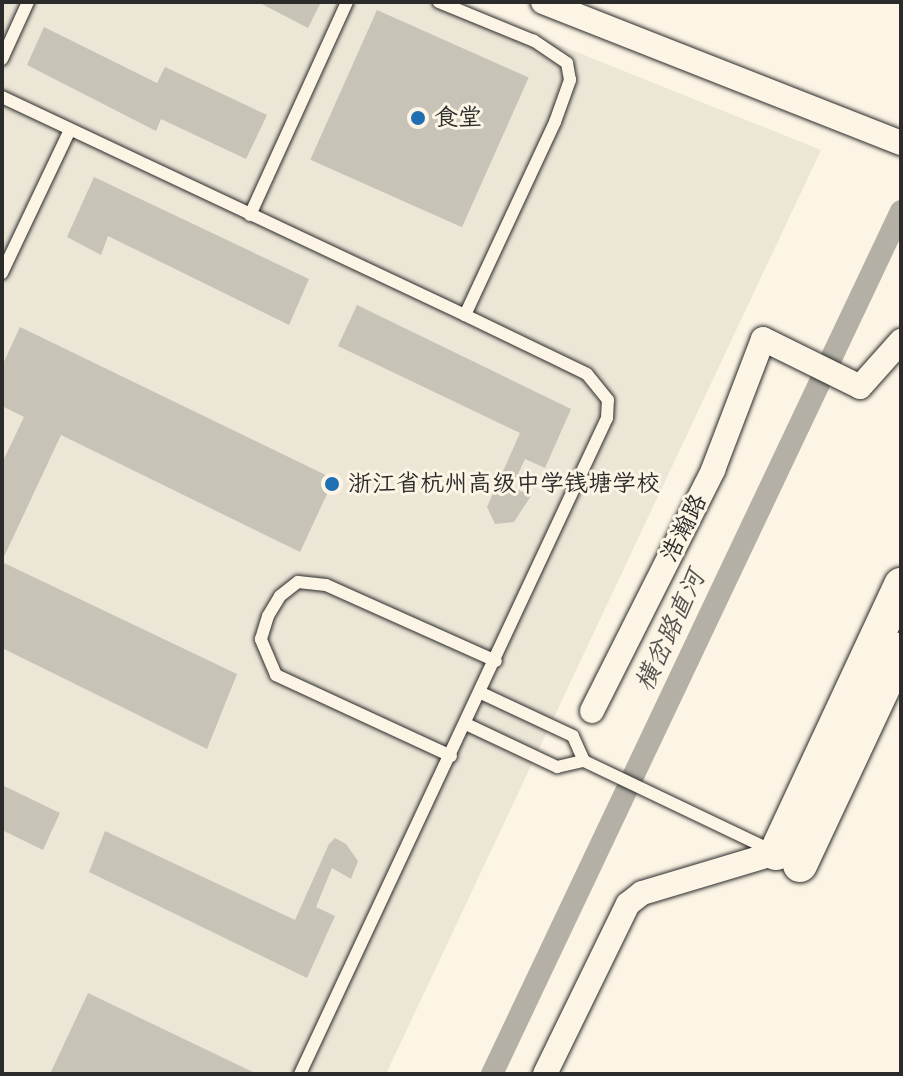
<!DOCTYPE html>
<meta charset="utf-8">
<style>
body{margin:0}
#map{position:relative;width:903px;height:1076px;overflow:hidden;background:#fcf5e5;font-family:"Comic Neue","LXGW WenKai TC",sans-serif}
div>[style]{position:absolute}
.built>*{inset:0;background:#ece6d7}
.canal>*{height:22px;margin:-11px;padding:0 11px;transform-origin:11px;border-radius:11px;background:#b4b0a5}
.building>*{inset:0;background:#c8c3b7;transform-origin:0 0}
.roads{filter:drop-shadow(0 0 2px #2b2b2b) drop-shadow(0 0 2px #2b2b2b)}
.lane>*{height:12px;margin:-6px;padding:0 6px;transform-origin:6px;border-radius:6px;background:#fcf5e5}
.street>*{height:24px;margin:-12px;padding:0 12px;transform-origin:12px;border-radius:12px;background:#fcf5e5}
.secondary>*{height:34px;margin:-17px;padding:0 17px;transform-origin:17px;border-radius:17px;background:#fcf5e5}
.dots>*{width:22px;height:22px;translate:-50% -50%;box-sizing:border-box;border:4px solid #fcf5e5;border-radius:50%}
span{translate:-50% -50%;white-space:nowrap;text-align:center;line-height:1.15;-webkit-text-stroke:6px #fcf5e5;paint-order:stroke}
.poi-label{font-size:24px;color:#2b2b2b}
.left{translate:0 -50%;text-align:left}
.street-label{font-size:24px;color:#2b2b2b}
.water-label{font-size:26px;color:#545350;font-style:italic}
.frame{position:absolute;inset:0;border:4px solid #2b2b2b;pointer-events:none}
</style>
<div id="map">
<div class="built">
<i style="clip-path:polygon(2px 2px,452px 2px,821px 150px,386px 1074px,2px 1074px)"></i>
</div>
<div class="canal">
<i style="left:492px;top:1074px;width:955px;rotate:-64.64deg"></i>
</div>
<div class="building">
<i style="clip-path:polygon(258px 2px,321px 2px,308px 28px)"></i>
<i style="left:377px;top:10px;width:166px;height:164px;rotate:24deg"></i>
<i style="clip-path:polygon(44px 27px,157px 83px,165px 67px,267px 115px,246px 159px,161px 119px,156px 131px,27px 65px)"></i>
<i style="clip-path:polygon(94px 177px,309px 279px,289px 325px,108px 236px,101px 255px,67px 237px)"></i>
<i style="clip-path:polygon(357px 305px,571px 409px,545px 468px,525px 459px,512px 487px,531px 496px,514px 522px,495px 524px,487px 507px,520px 433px,338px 346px)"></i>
<i style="clip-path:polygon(20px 327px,334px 479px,300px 552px,61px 435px,2px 561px,2px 463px,24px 417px,2px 406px,2px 366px)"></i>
<i style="clip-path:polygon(2px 562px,237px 674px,207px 749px,2px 648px)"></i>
<i style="clip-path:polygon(2px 785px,60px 813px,43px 850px,2px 830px)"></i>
<i style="clip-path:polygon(105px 831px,295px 920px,329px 844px,335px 838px,346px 844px,358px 861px,351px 879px,332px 868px,316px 907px,335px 916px,307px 978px,89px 872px)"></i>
<i style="clip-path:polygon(88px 993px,257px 1074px,50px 1074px)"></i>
</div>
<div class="roads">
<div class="lane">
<i style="left:2px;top:59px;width:63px;rotate:-65.5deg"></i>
<i style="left:2px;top:97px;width:512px;rotate:25.21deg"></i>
<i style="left:250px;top:215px;width:234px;rotate:-65.5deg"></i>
<i style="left:2px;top:273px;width:158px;rotate:-64.6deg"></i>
<i style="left:466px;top:724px;width:101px;rotate:25.3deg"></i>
<i style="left:557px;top:767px;width:28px;rotate:-13deg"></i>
<i style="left:584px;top:761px;width:27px;rotate:-114deg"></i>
<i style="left:573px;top:736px;width:102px;rotate:-154.9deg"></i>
<i style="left:451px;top:756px;width:193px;rotate:-155.2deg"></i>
<i style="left:276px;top:675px;width:39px;rotate:-113deg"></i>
<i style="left:261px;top:639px;width:24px;rotate:-73deg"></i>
<i style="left:268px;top:616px;width:23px;rotate:-59deg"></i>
<i style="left:280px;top:596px;width:23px;rotate:-38deg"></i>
<i style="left:298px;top:582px;width:28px;rotate:6deg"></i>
<i style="left:326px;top:585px;width:186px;rotate:24.1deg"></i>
<i style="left:584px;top:761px;width:212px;rotate:25.5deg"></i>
<i style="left:300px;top:1074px;width:724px;rotate:-64.92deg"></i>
<i style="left:607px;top:418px;width:18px;rotate:-87deg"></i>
<i style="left:608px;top:400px;width:33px;rotate:-129deg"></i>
<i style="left:587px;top:374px;width:136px;rotate:-154.2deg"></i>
<i style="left:465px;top:315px;width:213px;rotate:-65deg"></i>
<i style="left:555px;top:122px;width:45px;rotate:-70.3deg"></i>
<i style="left:570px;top:80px;width:17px;rotate:-100deg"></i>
<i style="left:567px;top:63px;width:40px;rotate:-146deg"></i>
<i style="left:534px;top:41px;width:103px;rotate:-157.7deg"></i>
</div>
<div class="street">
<i style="left:543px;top:2px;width:385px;rotate:21.5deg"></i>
<i style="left:592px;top:711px;width:270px;rotate:-63.3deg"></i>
<i style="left:713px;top:470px;width:140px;rotate:-69.1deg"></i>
<i style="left:763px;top:339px;width:108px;rotate:26.3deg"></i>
<i style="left:860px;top:387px;width:62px;rotate:-48.3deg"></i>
<i style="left:545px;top:1074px;width:189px;rotate:-64deg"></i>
<i style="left:628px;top:904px;width:18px;rotate:-38deg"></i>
<i style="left:642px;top:893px;width:140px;rotate:-16.6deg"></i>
</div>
<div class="secondary">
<i style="left:776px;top:853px;width:296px;rotate:-65deg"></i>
<i style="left:800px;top:865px;width:238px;rotate:-64.9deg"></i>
</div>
</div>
<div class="dots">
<i style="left:418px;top:118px;background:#1f6fb2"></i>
<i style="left:332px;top:484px;background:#1f6fb2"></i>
</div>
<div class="poi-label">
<span class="left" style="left:434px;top:118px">食堂</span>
<span class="left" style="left:348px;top:484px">浙江省杭州高级中学钱塘学校</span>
</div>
<div class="street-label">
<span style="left:684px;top:528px;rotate:-63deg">浩瀚路</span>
</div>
<div class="water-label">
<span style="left:671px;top:631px;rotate:-65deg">横岔路直河</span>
</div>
<div class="frame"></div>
</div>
